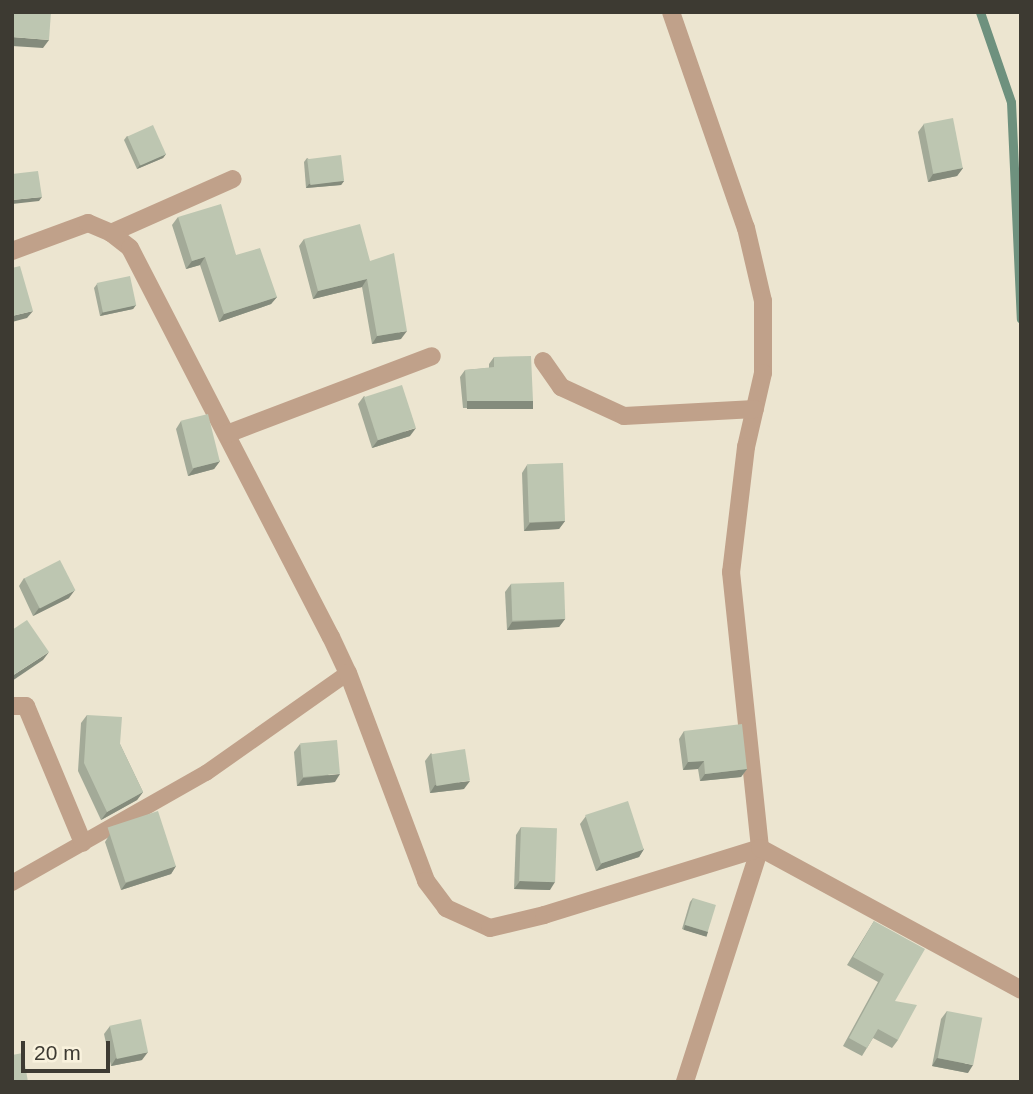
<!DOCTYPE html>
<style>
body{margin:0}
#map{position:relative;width:1033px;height:1094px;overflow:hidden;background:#ece5d0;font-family:Helvetica,sans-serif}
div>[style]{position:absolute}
.stream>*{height:9px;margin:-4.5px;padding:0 4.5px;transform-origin:4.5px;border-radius:4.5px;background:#6e917e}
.service>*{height:16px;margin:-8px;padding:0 8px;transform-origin:8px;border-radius:8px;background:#c0a18a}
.minor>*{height:18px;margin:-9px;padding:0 9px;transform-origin:9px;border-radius:9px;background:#c0a18a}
.wall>*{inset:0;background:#a3aa98}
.shaded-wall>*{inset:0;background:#848b7c;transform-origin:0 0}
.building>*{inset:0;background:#bdc6b1;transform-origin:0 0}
span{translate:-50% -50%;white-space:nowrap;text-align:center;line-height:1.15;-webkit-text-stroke:5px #f9f2dd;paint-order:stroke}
.frame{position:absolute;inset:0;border:14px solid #3d3a32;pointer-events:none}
.scale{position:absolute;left:21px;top:1041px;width:89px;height:32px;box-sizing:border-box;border:4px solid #3d3a32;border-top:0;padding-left:9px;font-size:21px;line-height:24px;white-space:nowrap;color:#3d3a32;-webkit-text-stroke:5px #f9f2dd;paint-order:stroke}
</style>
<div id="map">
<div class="stream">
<i style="left:980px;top:12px;width:95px;rotate:71deg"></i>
<i style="left:1011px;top:102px;width:217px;rotate:87.4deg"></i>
</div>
<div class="service">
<i style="left:12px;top:883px;width:223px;rotate:-29.6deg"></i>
<i style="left:206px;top:773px;width:174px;rotate:-35.2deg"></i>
</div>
<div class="minor">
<i style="left:671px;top:12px;width:229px;rotate:70.9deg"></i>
<i style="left:746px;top:228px;width:75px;rotate:76.9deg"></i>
<i style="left:763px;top:301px;width:72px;rotate:90deg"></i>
<i style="left:763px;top:373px;width:76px;rotate:102.9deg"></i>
<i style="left:746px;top:447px;width:126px;rotate:96.8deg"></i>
<i style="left:731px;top:572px;width:278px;rotate:84deg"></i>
<i style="left:760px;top:848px;width:246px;rotate:107.8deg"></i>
<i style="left:111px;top:233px;width:133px;rotate:-23.9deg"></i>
<i style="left:12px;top:251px;width:81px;rotate:-20.2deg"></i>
<i style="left:88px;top:223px;width:25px;rotate:23deg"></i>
<i style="left:111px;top:233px;width:24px;rotate:38deg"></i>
<i style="left:130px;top:248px;width:438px;rotate:62.7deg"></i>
<i style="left:331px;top:637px;width:40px;rotate:65deg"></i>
<i style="left:348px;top:673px;width:222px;rotate:69.4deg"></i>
<i style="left:426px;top:881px;width:34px;rotate:53deg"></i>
<i style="left:446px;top:908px;width:48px;rotate:24.4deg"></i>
<i style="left:490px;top:928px;width:56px;rotate:-13.5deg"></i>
<i style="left:544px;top:915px;width:226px;rotate:-17.2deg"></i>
<i style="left:760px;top:848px;width:297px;rotate:28.5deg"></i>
<i style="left:543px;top:361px;width:32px;rotate:55deg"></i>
<i style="left:561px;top:387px;width:69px;rotate:24.7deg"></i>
<i style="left:624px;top:416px;width:131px;rotate:-3.1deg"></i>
<i style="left:227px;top:434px;width:219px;rotate:-20.8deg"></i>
<i style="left:12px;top:706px;width:14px"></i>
<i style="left:26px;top:706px;width:148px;rotate:67.4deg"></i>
</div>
<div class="wall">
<i style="clip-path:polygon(924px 124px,963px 168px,957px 176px,928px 182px,918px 132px)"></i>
<i style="clip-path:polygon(127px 136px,166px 154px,163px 158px,137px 169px,124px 140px)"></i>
<i style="clip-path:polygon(307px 158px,344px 181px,341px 185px,306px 188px,304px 162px)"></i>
<i style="clip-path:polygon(178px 217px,236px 255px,277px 297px,271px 304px,219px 322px,200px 265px,186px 269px,172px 225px)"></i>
<i style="clip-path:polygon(304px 239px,370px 261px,401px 339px,372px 344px,362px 287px,313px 299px,299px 246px)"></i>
<i style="clip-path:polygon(97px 284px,136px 305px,133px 309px,100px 316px,94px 288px)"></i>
<i style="clip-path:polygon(494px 357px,528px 408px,463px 408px,460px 377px,465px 370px,489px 368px,489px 364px)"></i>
<i style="clip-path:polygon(364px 396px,410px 436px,372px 448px,358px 404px)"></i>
<i style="clip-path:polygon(181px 421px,220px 461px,214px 469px,188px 476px,176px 429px)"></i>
<i style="clip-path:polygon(527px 465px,565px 521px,559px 529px,524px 531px,522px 473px)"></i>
<i style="clip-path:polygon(24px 578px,69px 598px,33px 616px,19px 586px)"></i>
<i style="clip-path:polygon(511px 584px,565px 619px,559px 627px,507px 630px,505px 592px)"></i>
<i style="clip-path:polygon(87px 715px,120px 744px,143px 792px,137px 800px,101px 820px,78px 771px,81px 723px)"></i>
<i style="clip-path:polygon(684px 731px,747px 769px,741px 777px,700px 781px,698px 769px,683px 770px,679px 739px)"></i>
<i style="clip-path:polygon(300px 744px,335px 782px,297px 786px,294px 752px)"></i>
<i style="clip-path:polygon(431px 753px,464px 789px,430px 793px,425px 761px)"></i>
<i style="clip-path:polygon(586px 816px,644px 849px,639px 857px,596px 871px,580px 824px)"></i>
<i style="clip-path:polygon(521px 827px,550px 890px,514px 889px,516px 835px)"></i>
<i style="clip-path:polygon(110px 834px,176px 866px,171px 874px,121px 890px,105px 842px)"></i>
<i style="clip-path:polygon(693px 898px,708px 932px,705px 936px,682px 929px,690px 902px)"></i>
<i style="clip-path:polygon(874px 921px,895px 1001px,898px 1040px,892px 1048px,873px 1038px,862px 1056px,843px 1046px,878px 982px,847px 965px)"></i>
<i style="clip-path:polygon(947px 1011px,968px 1073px,932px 1066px,941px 1019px)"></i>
<i style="clip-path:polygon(110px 1026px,142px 1060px,111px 1066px,104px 1034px)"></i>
</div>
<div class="shaded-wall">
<i style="clip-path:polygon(12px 37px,49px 40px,43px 48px,12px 46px)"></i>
<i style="clip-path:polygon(166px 154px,163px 158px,137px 169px,140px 165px)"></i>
<i style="clip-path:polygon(963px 168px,957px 176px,928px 182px,933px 174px)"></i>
<i style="clip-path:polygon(344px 181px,341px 185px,306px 188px,309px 184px)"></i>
<i style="clip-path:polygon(42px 197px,39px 201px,12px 204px,12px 200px)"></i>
<i style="clip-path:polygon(205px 257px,200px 265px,186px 269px,192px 261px)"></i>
<i style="clip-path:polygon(367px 279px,362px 287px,313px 299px,318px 291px)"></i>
<i style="clip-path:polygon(277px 297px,271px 304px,219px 322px,224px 314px)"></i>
<i style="clip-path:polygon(136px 305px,133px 309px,100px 316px,103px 312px)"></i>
<i style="clip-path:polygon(33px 311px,27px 318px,12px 322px,12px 316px)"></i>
<i style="clip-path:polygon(407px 331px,401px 339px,372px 344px,377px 336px)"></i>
<i style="left:467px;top:401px;width:66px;height:8px"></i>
<i style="clip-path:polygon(416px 428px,410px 436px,372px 448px,378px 440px)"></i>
<i style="clip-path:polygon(220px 461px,214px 469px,188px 476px,194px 468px)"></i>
<i style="clip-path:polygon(565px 521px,559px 529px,524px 531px,530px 523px)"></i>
<i style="clip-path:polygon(75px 590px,69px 598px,33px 616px,39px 608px)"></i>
<i style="clip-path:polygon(565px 619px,559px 627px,507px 630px,512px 622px)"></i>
<i style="clip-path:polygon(49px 652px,43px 660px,12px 681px,12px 676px)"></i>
<i style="clip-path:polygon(704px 761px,698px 769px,683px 770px,688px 762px)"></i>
<i style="clip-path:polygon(747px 769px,741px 777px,700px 781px,705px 774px)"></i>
<i style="clip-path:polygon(340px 774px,335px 782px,297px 786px,303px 778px)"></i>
<i style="clip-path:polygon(470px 781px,464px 789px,430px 793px,435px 785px)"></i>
<i style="clip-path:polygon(143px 792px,137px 800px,101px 820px,107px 812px)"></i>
<i style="clip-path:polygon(644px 849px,639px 857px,596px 871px,602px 863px)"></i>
<i style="clip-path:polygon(176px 866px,171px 874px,121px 890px,126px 883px)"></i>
<i style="clip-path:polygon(520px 881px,555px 882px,550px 890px,514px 889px)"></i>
<i style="left:685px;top:925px;width:24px;height:5px;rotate:17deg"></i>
<i style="clip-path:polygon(148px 1052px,142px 1060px,111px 1066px,116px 1058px)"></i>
<i style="clip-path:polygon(937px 1058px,973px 1065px,968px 1073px,932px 1066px)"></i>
</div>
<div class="building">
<i style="clip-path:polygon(12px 12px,51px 12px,49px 40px,12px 37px)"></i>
<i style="left:953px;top:118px;width:51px;height:30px;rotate:79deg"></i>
<i style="left:153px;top:125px;width:32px;height:28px;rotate:66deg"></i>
<i style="left:341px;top:155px;width:26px;height:34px;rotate:83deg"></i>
<i style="clip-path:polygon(38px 171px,42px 197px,12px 200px,12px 174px)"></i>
<i style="clip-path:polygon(221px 204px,236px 255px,260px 248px,277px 297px,224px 314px,205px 257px,192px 261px,178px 217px)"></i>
<i style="clip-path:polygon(360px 224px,370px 261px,394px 253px,407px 331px,377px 336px,367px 279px,318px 291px,304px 239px)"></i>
<i style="clip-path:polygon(20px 266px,33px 311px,12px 316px,12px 268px)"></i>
<i style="left:130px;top:276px;width:30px;height:34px;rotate:78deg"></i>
<i style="clip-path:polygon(531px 356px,533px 401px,467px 401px,465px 370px,494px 367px,494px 357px)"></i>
<i style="left:402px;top:385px;width:45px;height:40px;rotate:72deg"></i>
<i style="left:208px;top:414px;width:49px;height:28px;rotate:76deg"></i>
<i style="left:563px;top:463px;width:58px;height:36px;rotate:88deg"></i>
<i style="left:60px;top:560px;width:34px;height:40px;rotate:63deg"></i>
<i style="left:564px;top:582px;width:37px;height:53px;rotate:88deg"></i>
<i style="clip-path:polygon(27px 620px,49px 652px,12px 676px,12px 630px)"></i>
<i style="clip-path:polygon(87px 715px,122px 717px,120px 744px,143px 792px,107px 812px,84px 763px)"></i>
<i style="clip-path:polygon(742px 724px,747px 769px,705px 774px,704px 761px,688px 762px,684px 731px)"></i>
<i style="left:337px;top:740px;width:34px;height:37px;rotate:85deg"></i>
<i style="left:465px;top:749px;width:32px;height:34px;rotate:81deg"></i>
<i style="left:628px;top:801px;width:51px;height:45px;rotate:72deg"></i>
<i style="left:158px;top:811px;width:58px;height:53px;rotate:72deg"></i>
<i style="left:521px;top:827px;width:36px;height:54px;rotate:2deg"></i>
<i style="left:693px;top:898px;width:24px;height:28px;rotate:17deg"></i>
<i style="clip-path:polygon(874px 921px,925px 949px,895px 1001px,917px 1005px,898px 1040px,878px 1029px,867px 1048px,849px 1038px,884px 974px,853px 957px)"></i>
<i style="left:947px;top:1011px;width:36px;height:48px;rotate:11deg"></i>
<i style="left:141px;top:1019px;width:34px;height:32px;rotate:78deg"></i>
<i style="clip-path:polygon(23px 1053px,28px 1082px,12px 1082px,12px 1055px)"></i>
</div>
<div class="frame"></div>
<div class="scale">20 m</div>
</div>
